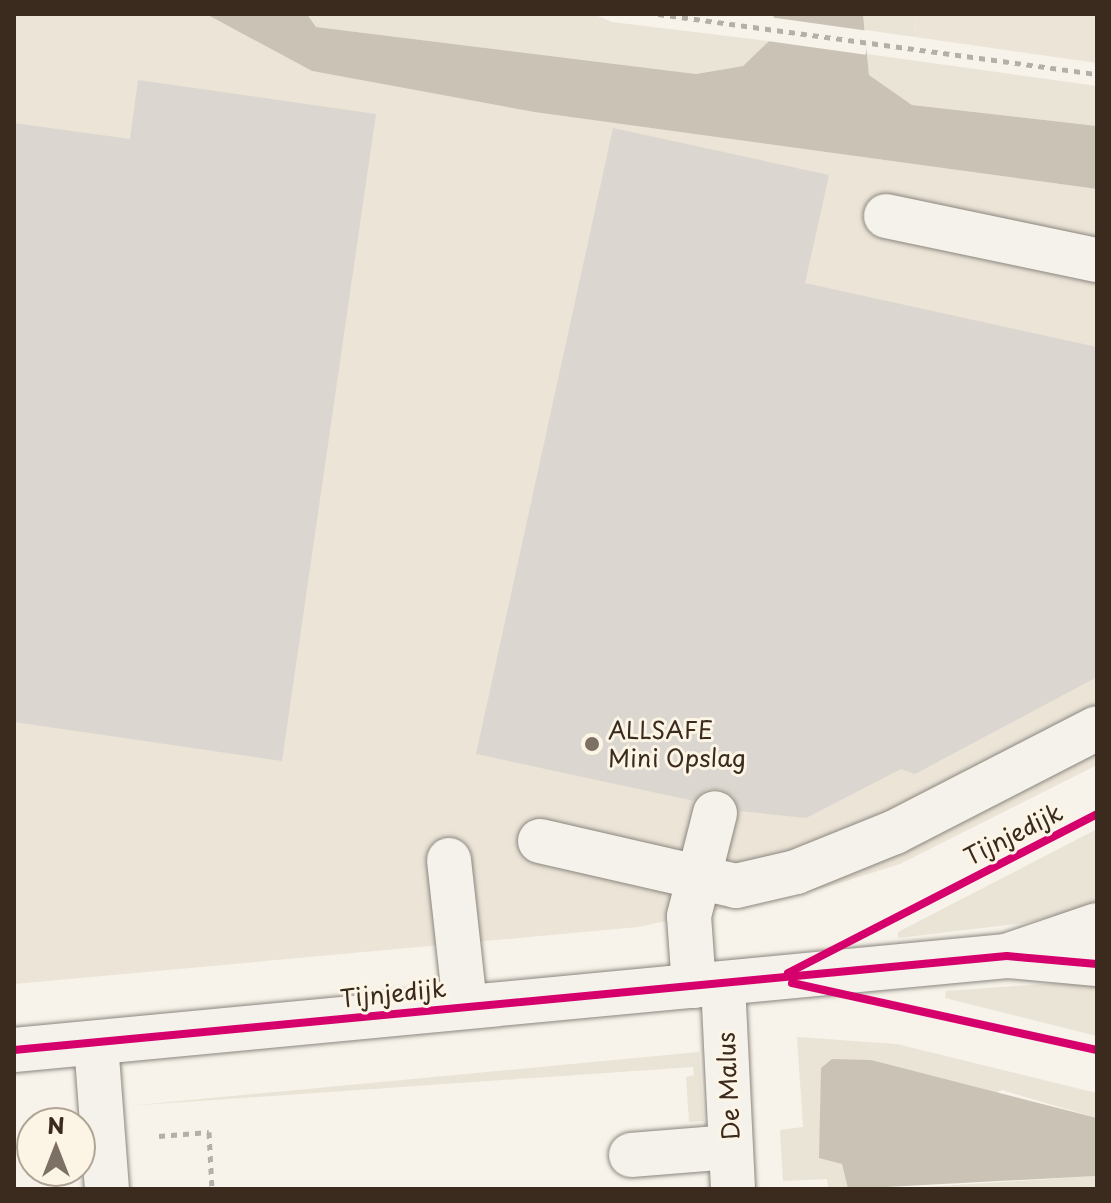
<!DOCTYPE html>
<style>
body{margin:0}
#map{position:relative;width:1111px;height:1203px;overflow:hidden;background:#f7f3ea;font-family:"Playpen Sans",sans-serif}
div>[style]{position:absolute}
.built>*{inset:0;background:#ebe4d7}
.green>*{inset:0;background:#eae4d7}
.water>*{inset:0;background:#cac2b5}
.pier>*{inset:0;background:#f7f3ea;transform-origin:0 0}
.building>*{inset:0;background:#dbd7d0}
.path>*{height:5px;margin-top:-2.5px;transform-origin:0;background:repeating-linear-gradient(90deg,#b3afa9 0 6px,transparent 0 12px)}
.roads{filter:drop-shadow(0 0 2px #8b867f) drop-shadow(0 0 2px #8b867f)}
.minor>*{height:44px;margin:-22px;padding:0 22px;transform-origin:22px;border-radius:22px;background:#f5f2ec}
.cycleway>*{height:8px;margin:-4px;padding:0 4px;transform-origin:4px;border-radius:4px;background:#d6006c}
.dots>*{width:22px;height:22px;translate:-50% -50%;box-sizing:border-box;border:4px solid #fcf5e5;border-radius:50%}
span{translate:-50% -50%;white-space:nowrap;text-align:center;line-height:1.15;-webkit-text-stroke:6px #fcf5e5;paint-order:stroke}
.poi-label{font-size:24px;color:#3b2a1e}
.left{translate:0 -50%;text-align:left}
.street-label{font-size:24px;color:#3b2a1e}
.frame{position:absolute;inset:0;border:16px solid #3b2a1e;pointer-events:none}
.north{position:absolute;left:16px;top:1107px;width:80px;height:80px;box-sizing:border-box;background:#fcf5e5;border:2px solid #afa495;border-radius:50%;rotate:0deg;font-size:22px;font-weight:700;line-height:32px;text-align:center;color:#3b2a1e}
.north::after{content:'';display:block;margin:auto;width:28px;height:36px;background:#7d7065;clip-path:polygon(50% 0,100% 100%,50% 72%,0 100%)}
</style>
<div id="map">
<div class="built">
<i style="clip-path:polygon(14px 14px,206px 14px,312px 71px,534px 112px,1097px 189px,1097px 765px,900px 864px,827px 887px,638px 927px,14px 984px)"></i>
<i style="clip-path:polygon(914px 14px,1097px 14px,1097px 63px,915px 37px)"></i>
</div>
<div class="green">
<i style="clip-path:polygon(307px 14px,593px 14px,612px 22px,769px 41px,743px 66px,696px 74px,316px 27px)"></i>
<i style="clip-path:polygon(863px 14px,914px 14px,915px 37px,865px 30px)"></i>
<i style="clip-path:polygon(867px 54px,1097px 86px,1097px 126px,912px 105px,869px 75px)"></i>
<i style="clip-path:polygon(1097px 829px,1097px 906px,1025px 923px,898px 938px,898px 932px)"></i>
<i style="clip-path:polygon(1097px 980px,1097px 1036px,945px 998px,946px 991px)"></i>
<i style="clip-path:polygon(797px 1037px,897px 1044px,1097px 1093px,1097px 1118px,1002px 1090px,842px 1164px,848px 1189px,828px 1189px,827px 1179px,783px 1181px,780px 1130px,803px 1127px)"></i>
<i style="clip-path:polygon(699px 1052px,704px 1121px,689px 1122px,686px 1077px,694px 1075px,693px 1067px,127px 1106px)"></i>
<i style="clip-path:polygon(1096px 1176px,1097px 1189px,894px 1189px)"></i>
</div>
<div class="water">
<i style="clip-path:polygon(206px 14px,307px 14px,316px 27px,696px 74px,743px 66px,769px 41px,774px 14px,863px 14px,869px 75px,912px 105px,1097px 126px,1097px 189px,534px 112px,312px 71px)"></i>
<i style="clip-path:polygon(832px 1059px,871px 1060px,1097px 1118px,1097px 1180px,1096px 1176px,848px 1189px,842px 1164px,819px 1158px,821px 1068px)"></i>
</div>
<div class="pier">
<i style="left:769px;top:17px;width:101px;height:24px;rotate:8deg"></i>
</div>
<div class="building">
<i style="clip-path:polygon(138px 80px,376px 114px,282px 761px,14px 722px,14px 123px,130px 139px)"></i>
<i style="clip-path:polygon(613px 128px,829px 175px,805px 283px,1097px 347px,1097px 677px,915px 774px,901px 769px,806px 818px,739px 811px,733px 796px,720px 789px,707px 789px,694px 801px,476px 754px)"></i>
</div>
<div class="path">
<i style="left:658px;top:14px;width:443px;rotate:7.8deg"></i>
<i style="left:159px;top:1136px;width:50px;rotate:-4.6deg"></i>
<i style="left:209px;top:1132px;width:57px;rotate:87deg"></i>
</div>
<div class="roads">
<div class="minor">
<i style="left:886px;top:216px;width:216px;rotate:11.8deg"></i>
<i style="left:540px;top:841px;width:201px;rotate:12.9deg"></i>
<i style="left:736px;top:886px;width:62px;rotate:-13.1deg"></i>
<i style="left:796px;top:872px;width:107px;rotate:-22deg"></i>
<i style="left:895px;top:832px;width:227px;rotate:-27.2deg"></i>
<i style="left:449px;top:860px;width:146px;rotate:83.7deg"></i>
<i style="left:1009px;top:955px;width:93px;rotate:-18.8deg"></i>
<i style="left:723px;top:984px;width:205px;rotate:87.2deg"></i>
<i style="left:694px;top:986px;width:70px;rotate:-94.1deg"></i>
<i style="left:689px;top:916px;width:106px;rotate:-75.8deg"></i>
<i style="left:96px;top:1043px;width:146px;rotate:85.7deg"></i>
<i style="left:14px;top:1050px;width:997px;rotate:-5.41deg"></i>
<i style="left:1007px;top:956px;width:90px;rotate:5.1deg"></i>
<i style="left:631px;top:1155px;width:99px;rotate:-4.6deg"></i>
</div>
</div>
<div class="cycleway">
<i style="left:788px;top:973px;width:348px;rotate:-27.2deg"></i>
<i style="left:792px;top:983px;width:312px;rotate:12.4deg"></i>
<i style="left:14px;top:1050px;width:997px;rotate:-5.41deg"></i>
<i style="left:1007px;top:956px;width:90px;rotate:5.1deg"></i>
</div>
<div class="dots">
<i style="left:592px;top:744px;background:#7d7065"></i>
</div>
<div class="poi-label">
<span class="left" style="left:608px;top:744px">ALLSAFE<br>Mini Opslag</span>
</div>
<div class="street-label">
<span style="left:1013px;top:834px;rotate:-27deg">Tijnjedijk</span>
<span style="left:393px;top:993px;rotate:-6deg">Tijnjedijk</span>
<span style="left:728px;top:1086px;rotate:-93deg">De Malus</span>
</div>
<div class="frame"></div>
<div class="north">N</div>
</div>
